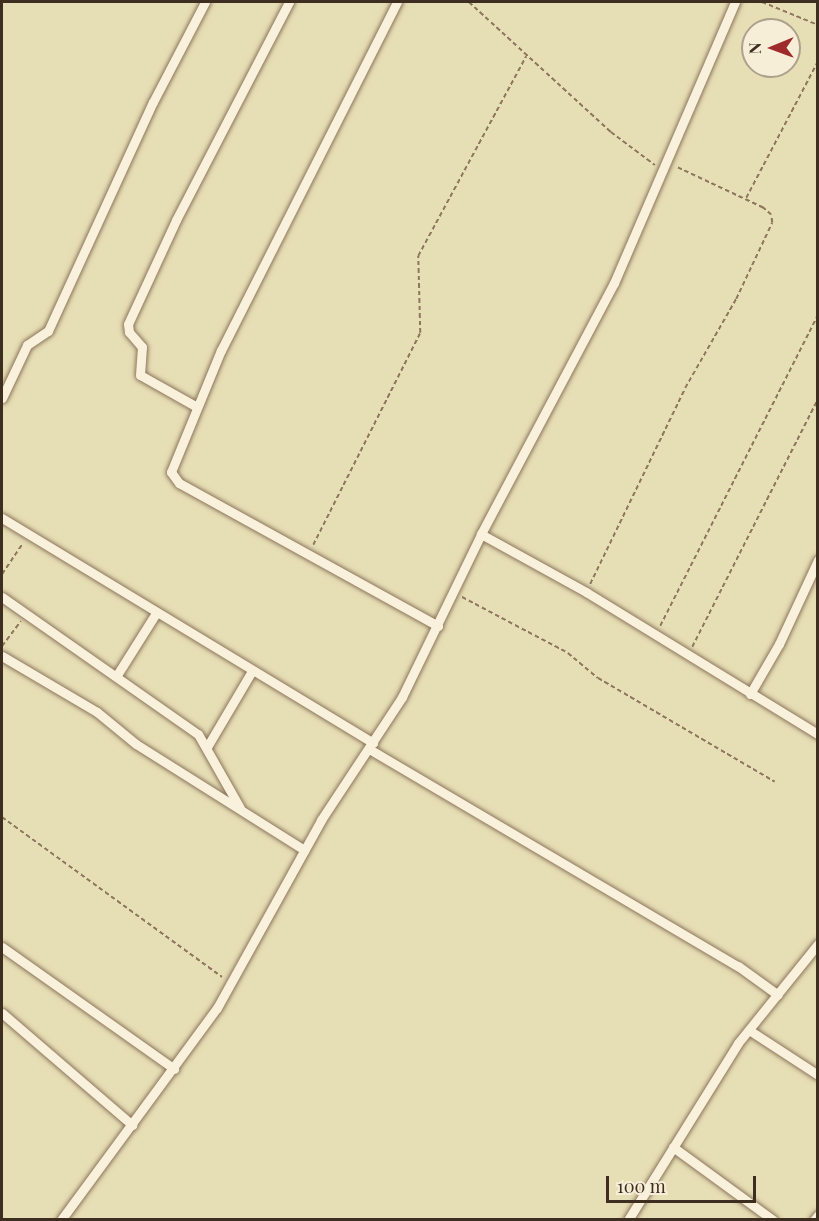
<!DOCTYPE html>
<style>
body{margin:0}
#map{position:relative;width:819px;height:1221px;overflow:hidden;background:#f0e4c8;font-family:"Playfair Display",serif}
div>[style]{position:absolute}
.farmland>*{inset:0;background:#e6deb5}
.path>*{height:1.5px;margin-top:-0.75px;transform-origin:0;background:repeating-linear-gradient(90deg,#8d765c 0 4.5px,transparent 0 7.5px)}
.roads{filter:drop-shadow(0 0 2px #8d765c) drop-shadow(0 0 2px #8d765c)}
.minor>*{height:9px;margin:-4.5px;padding:0 4.5px;transform-origin:4.5px;border-radius:4.5px;background:#faf1dc}
span{translate:-50% -50%;white-space:nowrap;text-align:center;line-height:1.15;-webkit-text-stroke:4.5px #f7eed8;paint-order:stroke}
.frame{position:absolute;inset:0;border:3px solid #3d2e20;pointer-events:none}
.north{position:absolute;left:741px;top:18px;width:60px;height:60px;box-sizing:border-box;background:#f7eed8;border:2px solid #ada18e;border-radius:50%;rotate:269deg;font-size:16px;font-weight:700;line-height:24px;text-align:center;color:#3d2e20}
.north::after{content:'';display:block;margin:auto;width:21px;height:27px;background:#9e2a2b;clip-path:polygon(50% 0,100% 100%,50% 72%,0 100%)}
.scale{position:absolute;left:606px;top:1176px;width:150px;height:27px;box-sizing:border-box;border:3px solid #3d2e20;border-top:0;padding-left:8px;font-size:18px;line-height:21px;white-space:nowrap;color:#3d2e20;-webkit-text-stroke:4px #f7eed8;paint-order:stroke}
</style>
<div id="map">
<div class="farmland">
<i style="clip-path:polygon(evenodd,2px 2px,817px 2px,817px 1219px,2px 1219px,2px 2px,753px 30px,789px 30px,789px 66px,753px 66px,753px 30px)"></i>
</div>
<div class="path">
<i style="left:469px;top:2px;width:193px;rotate:42.5deg"></i>
<i style="left:611px;top:132px;width:55px;rotate:36.9deg"></i>
<i style="left:762px;top:2px;width:61px;rotate:22.3deg"></i>
<i style="left:746px;top:198px;width:155px;rotate:-62.3deg"></i>
<i style="left:313px;top:545px;width:237px;rotate:-63.2deg"></i>
<i style="left:420px;top:333px;width:77px;rotate:-91.5deg"></i>
<i style="left:418px;top:256px;width:227px;rotate:-61.6deg"></i>
<i style="left:2px;top:574px;width:37px;rotate:-56deg"></i>
<i style="left:590px;top:584px;width:218px;rotate:-64.1deg"></i>
<i style="left:685px;top:388px;width:103px;rotate:-60.2deg"></i>
<i style="left:736px;top:299px;width:84px;rotate:-64.7deg"></i>
<i style="left:772px;top:223px;width:8px;rotate:-97deg"></i>
<i style="left:771px;top:215px;width:11px;rotate:-139deg"></i>
<i style="left:763px;top:208px;width:96px;rotate:-154.8deg"></i>
<i style="left:462px;top:597px;width:120px;rotate:27.8deg"></i>
<i style="left:568px;top:653px;width:39px;rotate:40deg"></i>
<i style="left:598px;top:678px;width:205px;rotate:30.4deg"></i>
<i style="left:660px;top:626px;width:350px;rotate:-63.1deg"></i>
<i style="left:2px;top:646px;width:31px;rotate:-53deg"></i>
<i style="left:692px;top:647px;width:278px;rotate:-63.1deg"></i>
<i style="left:2px;top:817px;width:272px;rotate:36deg"></i>
</div>
<div class="roads">
<div class="minor">
<i style="left:397px;top:2px;width:390px;rotate:116.8deg"></i>
<i style="left:221px;top:350px;width:132px;rotate:112.3deg"></i>
<i style="left:171px;top:472px;width:14px;rotate:54deg"></i>
<i style="left:179px;top:483px;width:296px;rotate:28.9deg"></i>
<i style="left:2px;top:398px;width:59px;rotate:-64.7deg"></i>
<i style="left:27px;top:345px;width:25px;rotate:-34deg"></i>
<i style="left:48px;top:331px;width:252px;rotate:-65.4deg"></i>
<i style="left:153px;top:102px;width:113px;rotate:-62.5deg"></i>
<i style="left:197px;top:407px;width:65px;rotate:-150.7deg"></i>
<i style="left:140px;top:375px;width:28px;rotate:-86deg"></i>
<i style="left:142px;top:347px;width:20px;rotate:-131deg"></i>
<i style="left:129px;top:332px;width:8px;rotate:-97deg"></i>
<i style="left:128px;top:324px;width:115px;rotate:-65.2deg"></i>
<i style="left:176px;top:220px;width:246px;rotate:-62.6deg"></i>
<i style="left:2px;top:518px;width:434px;rotate:31.2deg"></i>
<i style="left:481px;top:534px;width:120px;rotate:28.9deg"></i>
<i style="left:586px;top:592px;width:272px;rotate:31.5deg"></i>
<i style="left:2px;top:597px;width:239px;rotate:35deg"></i>
<i style="left:198px;top:734px;width:85px;rotate:60.4deg"></i>
<i style="left:2px;top:656px;width:110px;rotate:30.5deg"></i>
<i style="left:97px;top:712px;width:50px;rotate:39.4deg"></i>
<i style="left:136px;top:744px;width:199px;rotate:32.2deg"></i>
<i style="left:117px;top:675px;width:73px;rotate:-57.8deg"></i>
<i style="left:750px;top:694px;width:58px;rotate:-59.9deg"></i>
<i style="left:779px;top:644px;width:93px;rotate:-65.1deg"></i>
<i style="left:207px;top:747px;width:88px;rotate:-59.4deg"></i>
<i style="left:369px;top:749px;width:428px;rotate:30.5deg"></i>
<i style="left:738px;top:966px;width:49px;rotate:35.9deg"></i>
<i style="left:2px;top:947px;width:211px;rotate:35.3deg"></i>
<i style="left:2px;top:1013px;width:172px;rotate:40.7deg"></i>
<i style="left:749px;top:1030px;width:82px;rotate:33.1deg"></i>
<i style="left:673px;top:1147px;width:124px;rotate:36.1deg"></i>
<i style="left:61px;top:1220px;width:263px;rotate:-53.7deg"></i>
<i style="left:217px;top:1008px;width:215px;rotate:-61deg"></i>
<i style="left:321px;top:820px;width:147px;rotate:-56.6deg"></i>
<i style="left:402px;top:697px;width:181px;rotate:-64.1deg"></i>
<i style="left:481px;top:534px;width:284px;rotate:-62.1deg"></i>
<i style="left:614px;top:283px;width:306px;rotate:-66.7deg"></i>
<i style="left:628px;top:1220px;width:208px;rotate:-58.1deg"></i>
<i style="left:738px;top:1043px;width:127px;rotate:-51.1deg"></i>
<i style="left:814px;top:1220px;width:6px;rotate:-51deg"></i>
</div>
</div>
<div class="frame"></div>
<div class="north">N</div>
<div class="scale">100 m</div>
</div>
